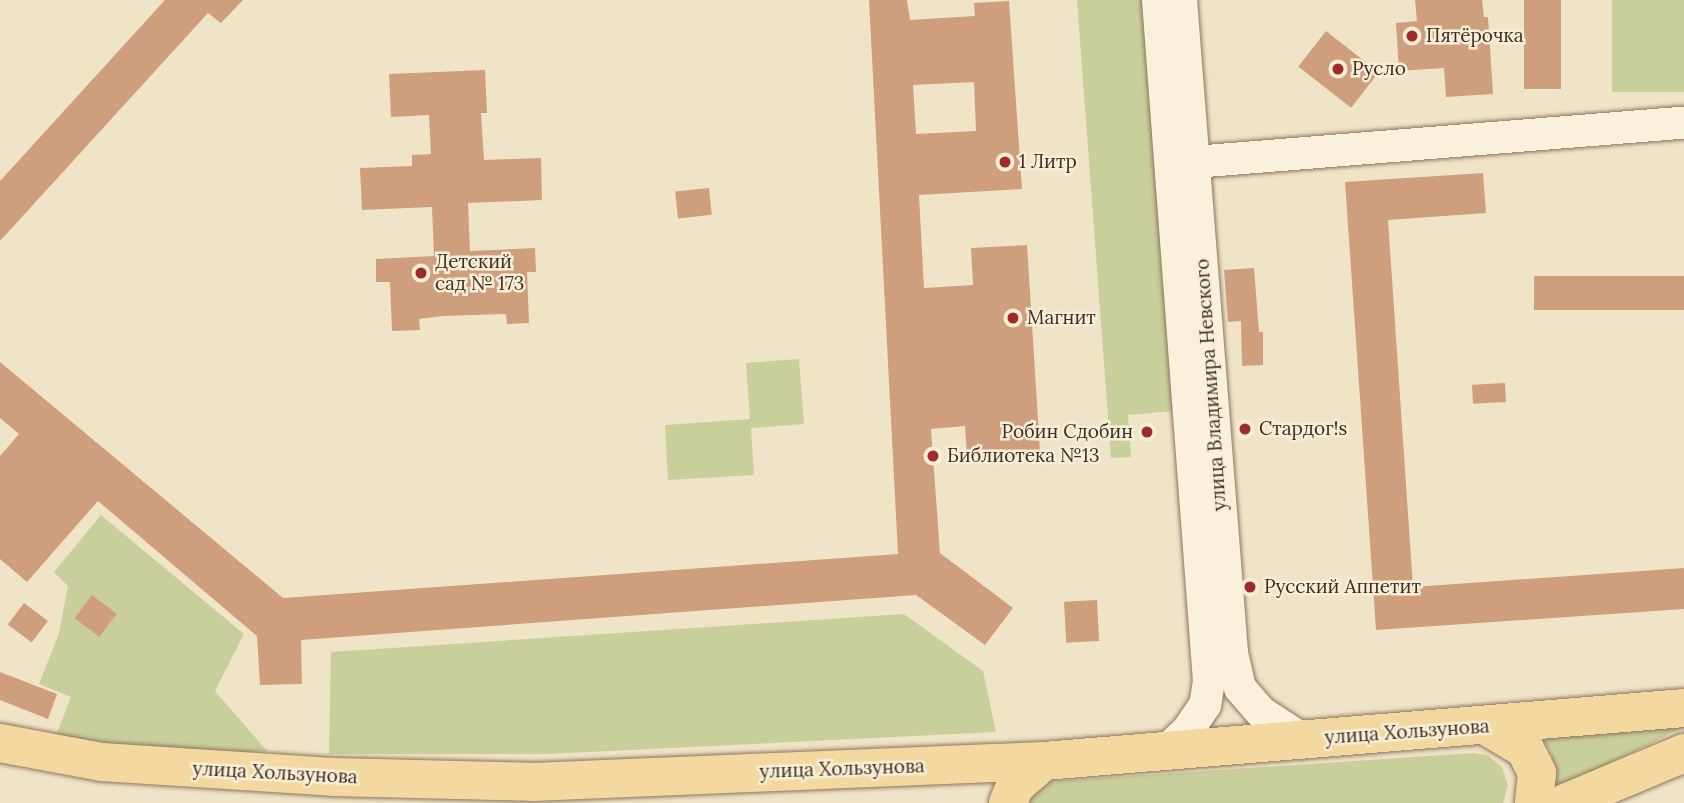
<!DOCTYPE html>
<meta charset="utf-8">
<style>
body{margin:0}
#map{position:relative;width:1684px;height:803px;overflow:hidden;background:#f0e4c8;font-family:Lora,serif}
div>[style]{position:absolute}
.green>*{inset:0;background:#c9cf9b;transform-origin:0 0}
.building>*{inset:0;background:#cf9f7d;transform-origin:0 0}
.roads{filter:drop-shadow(0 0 2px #8d765c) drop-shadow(0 0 2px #8d765c)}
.minor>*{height:32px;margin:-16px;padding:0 16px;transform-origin:16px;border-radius:16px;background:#faf1dc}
.major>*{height:38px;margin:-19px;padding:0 19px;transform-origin:19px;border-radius:19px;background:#f3d9a0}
.dots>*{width:19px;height:19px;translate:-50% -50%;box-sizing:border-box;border:4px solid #f7eed8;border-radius:50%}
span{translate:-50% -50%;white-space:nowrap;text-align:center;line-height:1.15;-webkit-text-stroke:5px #f7eed8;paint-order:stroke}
.poi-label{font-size:19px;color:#3d2e20}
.left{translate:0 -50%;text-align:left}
.right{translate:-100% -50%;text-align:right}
.street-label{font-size:19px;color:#3d2e20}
</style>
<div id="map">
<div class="green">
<i style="clip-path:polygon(1077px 0,1143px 0,1173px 411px,1128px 415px,1131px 457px,1111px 458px)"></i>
<i style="left:1612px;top:0;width:72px;height:92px"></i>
<i style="clip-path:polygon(799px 359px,804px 424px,751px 428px,754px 475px,668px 480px,665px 425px,750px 419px,746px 363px)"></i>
<i style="clip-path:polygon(101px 515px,244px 634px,215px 691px,267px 751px,207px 755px,55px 738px,71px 697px,39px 684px,59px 633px,68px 586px,54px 572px)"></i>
<i style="clip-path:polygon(904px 614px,983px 671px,996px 732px,548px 754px,329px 754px,331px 652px)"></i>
<i style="clip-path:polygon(1684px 727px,1549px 793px,1554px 775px,1552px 754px,1541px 735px)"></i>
<i style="clip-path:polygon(1474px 753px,1487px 755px,1502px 767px,1508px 786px,1503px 803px,1026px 803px,1046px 783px,1055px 781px)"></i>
</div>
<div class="building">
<i style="clip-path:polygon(165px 0,243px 0,221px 23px,208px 13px,0 241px,0 181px)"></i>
<i style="clip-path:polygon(evenodd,869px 0,907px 0,910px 20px,975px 16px,974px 3px,1009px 1px,1022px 189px,919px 195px,924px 288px,973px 285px,971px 248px,1027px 245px,1040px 451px,967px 457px,965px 426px,931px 429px,940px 553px,1013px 608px,985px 645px,916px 595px,301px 640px,302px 684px,260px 685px,257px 636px,98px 501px,27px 582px,0 559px,0 456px,19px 434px,0 418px,0 362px,283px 598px,898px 554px,869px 0,974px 82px,976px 131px,916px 134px,913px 85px,974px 82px)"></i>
<i style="clip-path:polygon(1415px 0,1482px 0,1484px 17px,1488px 17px,1493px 94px,1446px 97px,1444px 68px,1399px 71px,1396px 23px,1417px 21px)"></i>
<i style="left:1524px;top:0;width:37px;height:89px"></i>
<i style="left:1326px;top:31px;width:67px;height:45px;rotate:38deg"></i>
<i style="clip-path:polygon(485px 70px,487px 113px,481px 113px,484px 160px,541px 158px,542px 200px,468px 203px,470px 251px,535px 248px,536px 272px,527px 272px,529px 323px,507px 324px,506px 314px,442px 316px,419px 319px,420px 330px,392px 331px,390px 282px,376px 282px,376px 259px,434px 256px,432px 207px,362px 210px,360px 168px,412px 166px,412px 155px,431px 154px,429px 115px,391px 117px,389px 74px)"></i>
<i style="clip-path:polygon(1483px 173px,1486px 213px,1388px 220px,1413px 587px,1684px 568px,1684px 609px,1376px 630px,1345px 182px)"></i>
<i style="left:709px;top:188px;width:27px;height:34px;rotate:84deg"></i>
<i style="clip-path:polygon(1254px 268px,1259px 332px,1263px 332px,1263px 365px,1242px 366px,1241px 321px,1228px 322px,1224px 270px)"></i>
<i style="left:1684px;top:276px;width:34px;height:150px;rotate:90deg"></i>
<i style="left:1505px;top:383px;width:19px;height:33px;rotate:87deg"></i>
<i style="left:92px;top:595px;width:31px;height:29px;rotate:37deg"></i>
<i style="left:1097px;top:600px;width:41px;height:33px;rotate:87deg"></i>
<i style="left:24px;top:603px;width:30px;height:27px;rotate:37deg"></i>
<i style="clip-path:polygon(0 672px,57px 694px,48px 719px,0 700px)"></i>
</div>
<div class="roads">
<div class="minor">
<i style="left:1158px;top:0;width:683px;rotate:85.72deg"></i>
<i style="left:1209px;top:681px;width:24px;rotate:99deg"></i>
<i style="left:1205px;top:705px;width:29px;rotate:124deg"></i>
<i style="left:1189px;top:729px;width:30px;rotate:136deg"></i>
<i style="left:1181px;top:0;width:655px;rotate:85.53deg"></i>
<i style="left:1232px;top:653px;width:36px;rotate:77deg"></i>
<i style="left:1240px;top:688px;width:33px;rotate:49deg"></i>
<i style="left:1262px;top:713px;width:48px;rotate:33deg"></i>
<i style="left:1194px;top:162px;width:492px;rotate:-4.6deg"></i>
</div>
<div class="major">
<i style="left:1488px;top:727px;width:43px;rotate:30.7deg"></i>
<i style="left:1525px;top:749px;width:27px;rotate:63deg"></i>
<i style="left:1537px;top:773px;width:30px;rotate:96deg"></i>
<i style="left:0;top:743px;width:104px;rotate:10.6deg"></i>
<i style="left:102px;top:762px;width:231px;rotate:3.7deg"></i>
<i style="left:333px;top:777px;width:199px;rotate:1.4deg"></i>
<i style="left:532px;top:782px;width:512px;rotate:-2.35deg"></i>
<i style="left:1044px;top:761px;width:642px;rotate:-4.73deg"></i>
<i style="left:1008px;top:803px;width:18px;rotate:-68deg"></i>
<i style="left:1015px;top:786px;width:38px;rotate:-41deg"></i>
<i style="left:1565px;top:803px;width:129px;rotate:-22.8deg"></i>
</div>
</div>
<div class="dots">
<i style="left:1412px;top:36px;background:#9e2a2b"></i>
<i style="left:1338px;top:69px;background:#9e2a2b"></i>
<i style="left:1005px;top:162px;background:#9e2a2b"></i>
<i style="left:421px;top:273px;background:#9e2a2b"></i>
<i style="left:1013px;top:318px;background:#9e2a2b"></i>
<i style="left:1245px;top:429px;background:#9e2a2b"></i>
<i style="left:1147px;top:432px;background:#9e2a2b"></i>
<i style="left:933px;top:456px;background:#9e2a2b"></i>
<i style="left:1250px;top:587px;background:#9e2a2b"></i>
</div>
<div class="poi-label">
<span class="left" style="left:1426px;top:36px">Пятёрочка</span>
<span class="left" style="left:1352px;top:69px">Русло</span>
<span class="left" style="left:1019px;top:162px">1 Литр</span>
<span class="left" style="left:435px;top:273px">Детский<br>сад № 173</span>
<span class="left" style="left:1027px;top:318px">Магнит</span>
<span class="left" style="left:1259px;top:429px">Стардог!s</span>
<span class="right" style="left:1133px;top:432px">Робин Сдобин</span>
<span class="left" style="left:947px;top:456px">Библиотека №13</span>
<span class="left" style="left:1264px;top:587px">Русский Аппетит</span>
</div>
<div class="street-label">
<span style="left:1211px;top:385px;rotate:-94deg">улица Владимира Невского</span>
<span style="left:1407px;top:732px;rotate:-4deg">улица Хользунова</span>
<span style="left:842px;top:769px;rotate:-2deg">улица Хользунова</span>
<span style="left:275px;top:773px;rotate:3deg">улица Хользунова</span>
</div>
</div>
